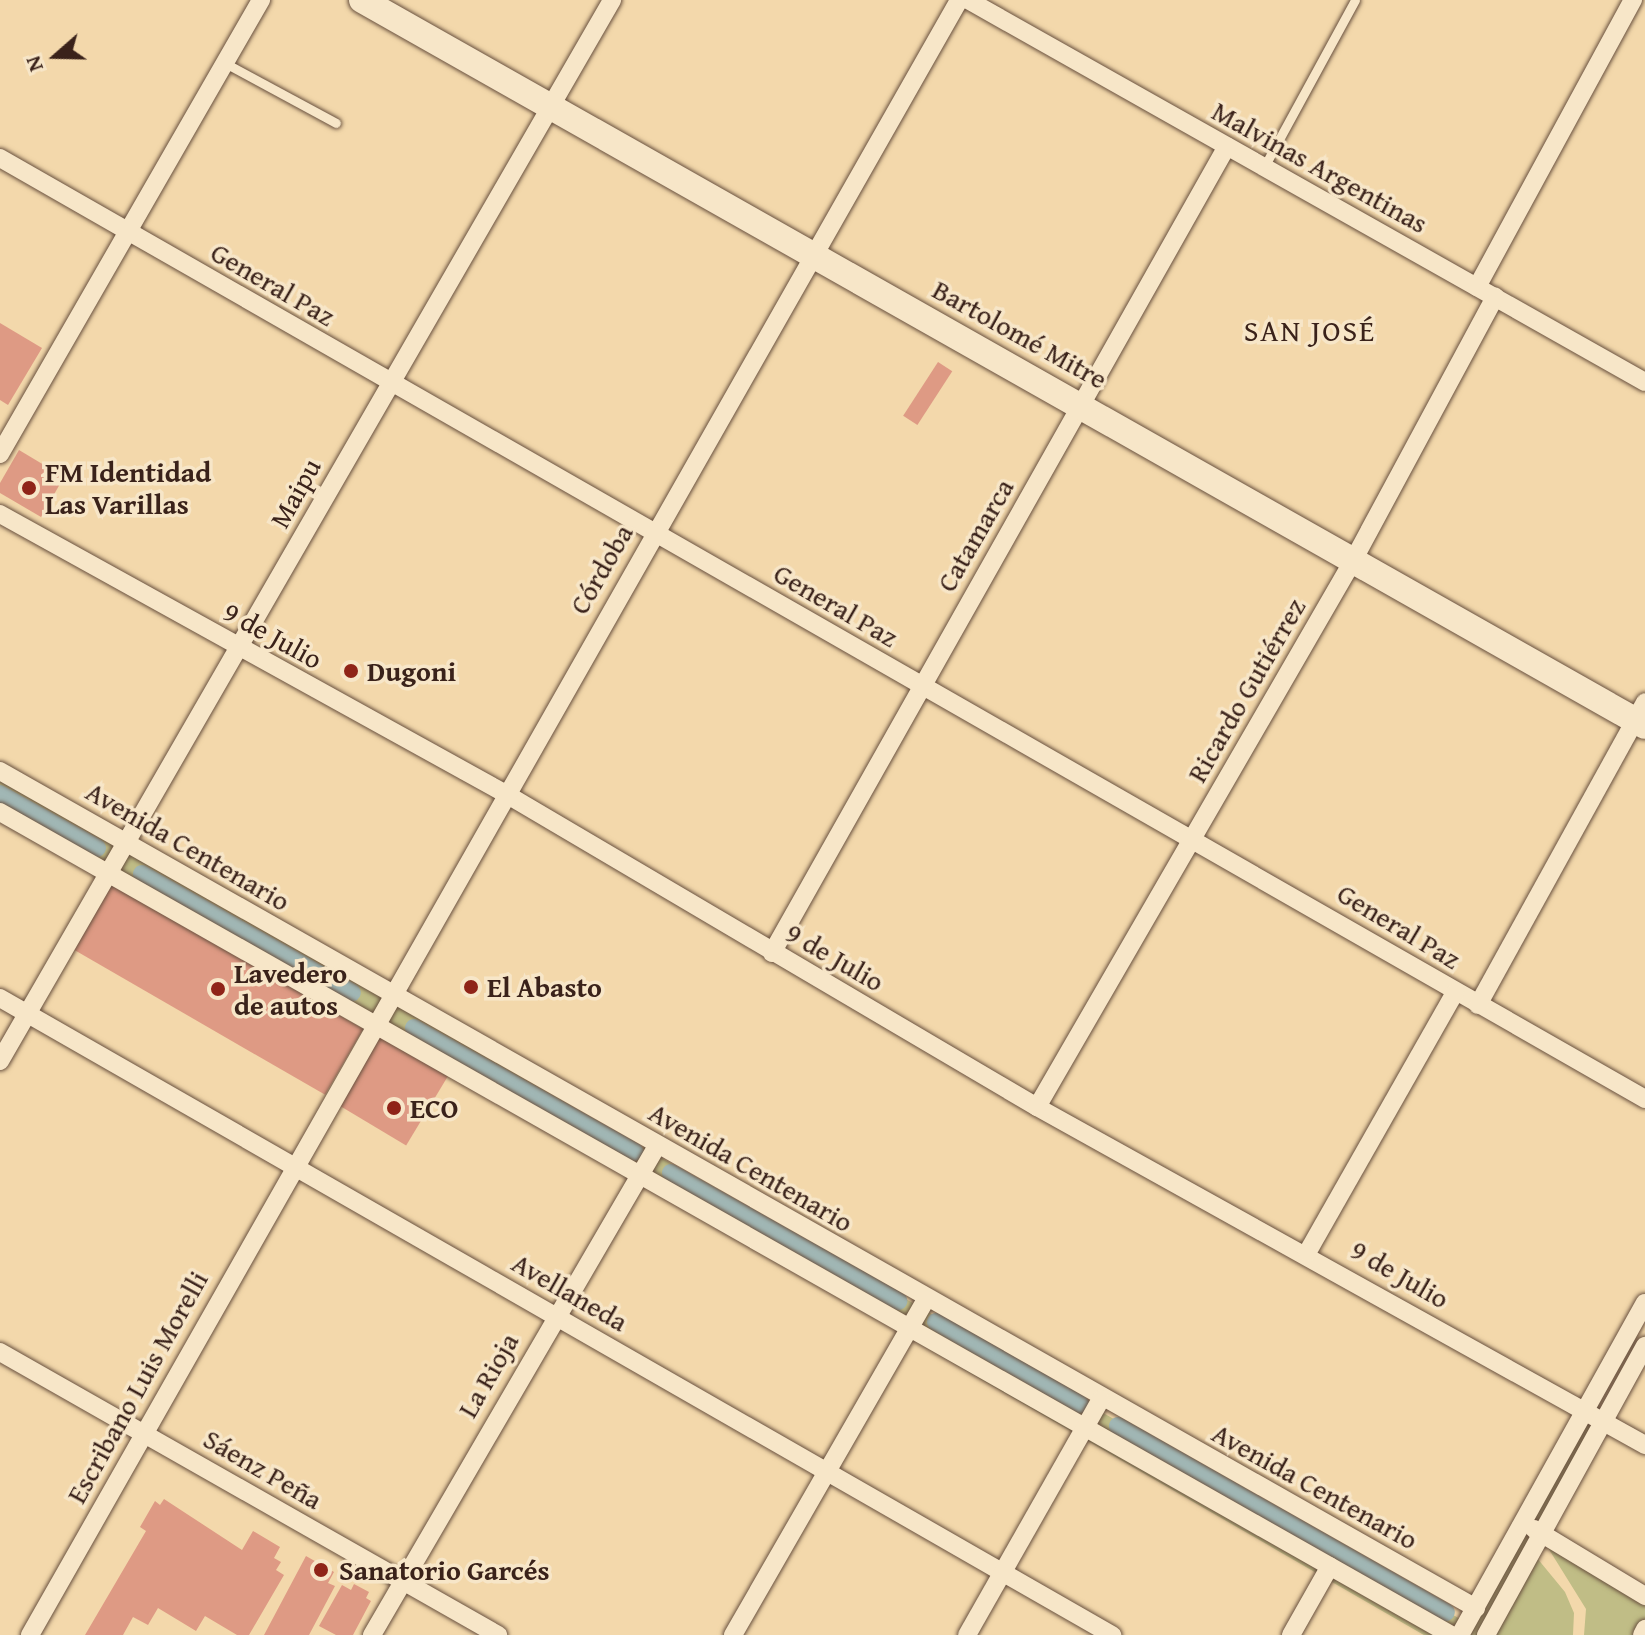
<!DOCTYPE html>
<meta charset="utf-8">
<style>
body{margin:0}
#map{position:relative;width:1645px;height:1635px;overflow:hidden;background:#f3d8ab;font-family:"Gentium Book Plus",serif}
div>[style]{position:absolute}
.green>*{inset:0;background:#c0bd86;transform-origin:0 0}
.canal>*{height:18px;margin:-9px;padding:0 9px;transform-origin:9px;border-radius:9px;background:#a1b7b5}
.building>*{inset:0;background:#de9a84;transform-origin:0 0}
.roads{filter:drop-shadow(0 0 2px #68503e) drop-shadow(0 0 2px #68503e)}
.lane>*{height:9px;margin:-4.5px;padding:0 4.5px;transform-origin:4.5px;border-radius:4.5px;background:#f7e6c8}
.street>*{height:18px;margin:-9px;padding:0 9px;transform-origin:9px;border-radius:9px;background:#f7e6c8}
.secondary>*{height:26px;margin:-13px;padding:0 13px;transform-origin:13px;border-radius:13px;background:#f7e6c8}
.dots>*{width:22px;height:22px;translate:-50% -50%;box-sizing:border-box;border:4px solid #f7e6c8;border-radius:50%}
span{translate:-50% -50%;white-space:nowrap;text-align:center;line-height:1.15;-webkit-text-stroke:7px #f7e6c8;paint-order:stroke}
.street-label{font-size:28px;color:#3a221a}
.poi-label{font-size:28px;color:#3a221a;font-weight:700}
.left{translate:0 -50%;text-align:left}
.neighbourhood-label{font-size:30px;color:#3a221a;letter-spacing:2px}
.north{position:absolute;left:16px;top:16px;width:80px;height:80px;-webkit-text-stroke:6px #f7e6c8;paint-order:stroke;rotate:250deg;font-size:22px;font-weight:700;line-height:32px;text-align:center;color:#3a221a}
.north::after{content:'';display:block;margin:auto;width:28px;height:36px;background:#3a221a;clip-path:polygon(50% 0,100% 100%,50% 72%,0 100%)}
</style>
<div id="map">
<div class="green">
<i style="left:0;top:776px;width:1692px;height:32px;rotate:30deg"></i>
<i style="left:1586px;top:1418px;width:10px;height:118px;rotate:29deg"></i>
<i style="clip-path:polygon(1526px 1530px,1536px 1536px,1537px 1558px,1565px 1592px,1574px 1613px,1573px 1635px,1466px 1635px)"></i>
<i style="clip-path:polygon(1545px 1543px,1645px 1601px,1645px 1619px,1636px 1635px,1584px 1635px,1586px 1609px)"></i>
</div>
<div class="canal">
<i style="left:0;top:794px;width:111px;rotate:29.1deg"></i>
<i style="left:142px;top:874px;width:241px;rotate:29.5deg"></i>
<i style="left:414px;top:1028px;width:253px;rotate:29.3deg"></i>
<i style="left:671px;top:1173px;width:261px;rotate:29.4deg"></i>
<i style="left:936px;top:1322px;width:166px;rotate:29.7deg"></i>
<i style="left:1118px;top:1426px;width:377px;rotate:29.6deg"></i>
</div>
<div class="building">
<i style="clip-path:polygon(0 323px,42px 348px,8px 405px,0 400px)"></i>
<i style="left:938px;top:362px;width:17px;height:64px;rotate:33deg"></i>
<i style="clip-path:polygon(19px 450px,64px 477px,41px 517px,0 493px,0 483px)"></i>
<i style="left:112px;top:884px;width:290px;height:76px;rotate:30deg"></i>
<i style="left:381px;top:1036px;width:78px;height:81px;rotate:31deg"></i>
<i style="clip-path:polygon(164px 1499px,242px 1550px,253px 1531px,280px 1547px,274px 1558px,281px 1562px,276px 1570px,284px 1575px,249px 1635px,237px 1635px,205px 1616px,196px 1631px,158px 1608px,148px 1625px,133px 1617px,123px 1635px,85px 1635px,146px 1531px,140px 1527px,155px 1501px,160px 1505px)"></i>
<i style="clip-path:polygon(306px 1556px,334px 1572px,328px 1583px,335px 1586px,309px 1635px,264px 1635px)"></i>
<i style="clip-path:polygon(354px 1584px,369px 1592px,366px 1598px,371px 1601px,353px 1635px,336px 1635px,319px 1626px,342px 1585px,351px 1590px)"></i>
</div>
<div class="roads">
<div class="lane">
<i style="left:225px;top:63px;width:126px;rotate:28.4deg"></i>
<i style="left:1264px;top:167px;width:190px;rotate:-61.4deg"></i>
</div>
<div class="street">
<i style="left:968px;top:0;width:777px;rotate:29.43deg"></i>
<i style="left:0;top:158px;width:1895px;rotate:29.77deg"></i>
<i style="left:1477px;top:287px;width:327px;rotate:-61.5deg"></i>
<i style="left:0;top:454px;width:524px;rotate:-60.11deg"></i>
<i style="left:0;top:514px;width:578px;rotate:28.96deg"></i>
<i style="left:506px;top:794px;width:616px;rotate:30.52deg"></i>
<i style="left:1037px;top:1107px;width:696px;rotate:29.07deg"></i>
<i style="left:0;top:771px;width:1697px;rotate:29.56deg"></i>
<i style="left:0;top:812px;width:1668px;rotate:29.56deg"></i>
<i style="left:772px;top:953px;width:926px;rotate:-60.58deg"></i>
<i style="left:0;top:998px;width:1282px;rotate:29.81deg"></i>
<i style="left:1478px;top:1005px;width:346px;rotate:-61.1deg"></i>
<i style="left:0;top:1061px;width:1225px;rotate:-60.02deg"></i>
<i style="left:1037px;top:1107px;width:633px;rotate:-59.95deg"></i>
<i style="left:1354px;top:559px;width:298px;rotate:-61.7deg"></i>
<i style="left:1307px;top:1253px;width:300px;rotate:-60.4deg"></i>
<i style="left:0;top:1352px;width:573px;rotate:29.61deg"></i>
<i style="left:1534px;top:1529px;width:130px;rotate:31.1deg"></i>
<i style="left:30px;top:1635px;width:1880px;rotate:-60.39deg"></i>
<i style="left:372px;top:1635px;width:566px;rotate:-59.77deg"></i>
<i style="left:733px;top:1635px;width:387px;rotate:-60.1deg"></i>
<i style="left:967px;top:1635px;width:271px;rotate:-60.4deg"></i>
<i style="left:1291px;top:1635px;width:79px;rotate:-60.5deg"></i>
<i style="left:1460px;top:1635px;width:380px;rotate:-60.9deg"></i>
<i style="left:1486px;top:1635px;width:330px;rotate:-61.2deg"></i>
<i style="left:1642px;top:1635px;width:7px;rotate:-63deg"></i>
</div>
<div class="secondary">
<i style="left:362px;top:0;width:1474px;rotate:29.5deg"></i>
</div>
</div>
<div class="dots">
<i style="left:29px;top:488px;background:#8f2418"></i>
<i style="left:351px;top:671px;background:#8f2418"></i>
<i style="left:471px;top:987px;background:#8f2418"></i>
<i style="left:218px;top:989px;background:#8f2418"></i>
<i style="left:394px;top:1108px;background:#8f2418"></i>
<i style="left:321px;top:1570px;background:#8f2418"></i>
</div>
<div class="street-label">
<span style="left:1320px;top:167px;rotate:29deg">Malvinas Argentinas</span>
<span style="left:273px;top:284px;rotate:30deg">General Paz</span>
<span style="left:1020px;top:334px;rotate:29deg">Bartolomé Mitre</span>
<span style="left:295px;top:493px;rotate:-61deg">Maipu</span>
<span style="left:975px;top:535px;rotate:-60deg">Catamarca</span>
<span style="left:601px;top:569px;rotate:-60deg">Córdoba</span>
<span style="left:836px;top:605px;rotate:30deg">General Paz</span>
<span style="left:273px;top:635px;rotate:29deg">9 de Julio</span>
<span style="left:1246px;top:690px;rotate:-60deg">Ricardo Gutiérrez</span>
<span style="left:188px;top:846px;rotate:30deg">Avenida Centenario</span>
<span style="left:1399px;top:926px;rotate:31deg">General Paz</span>
<span style="left:835px;top:957px;rotate:30deg">9 de Julio</span>
<span style="left:751px;top:1167px;rotate:30deg">Avenida Centenario</span>
<span style="left:1400px;top:1274px;rotate:30deg">9 de Julio</span>
<span style="left:570px;top:1292px;rotate:30deg">Avellaneda</span>
<span style="left:488px;top:1375px;rotate:-60deg">La Rioja</span>
<span style="left:137px;top:1387px;rotate:-61deg">Escribano Luis Morelli</span>
<span style="left:263px;top:1469px;rotate:30deg">Sáenz Peña</span>
<span style="left:1315px;top:1486px;rotate:29deg">Avenida Centenario</span>
</div>
<div class="poi-label">
<span class="left" style="left:45px;top:488px">FM Identidad<br>Las Varillas</span>
<span class="left" style="left:367px;top:671px">Dugoni</span>
<span class="left" style="left:234px;top:989px">Lavedero<br>de autos</span>
<span class="left" style="left:487px;top:987px">El Abasto</span>
<span class="left" style="left:410px;top:1108px">ECO</span>
<span class="left" style="left:339px;top:1570px">Sanatorio Garcés</span>
</div>
<div class="neighbourhood-label">
<span style="left:1310px;top:330px">SAN JOSÉ</span>
</div>
<div class="north">N</div>
</div>
